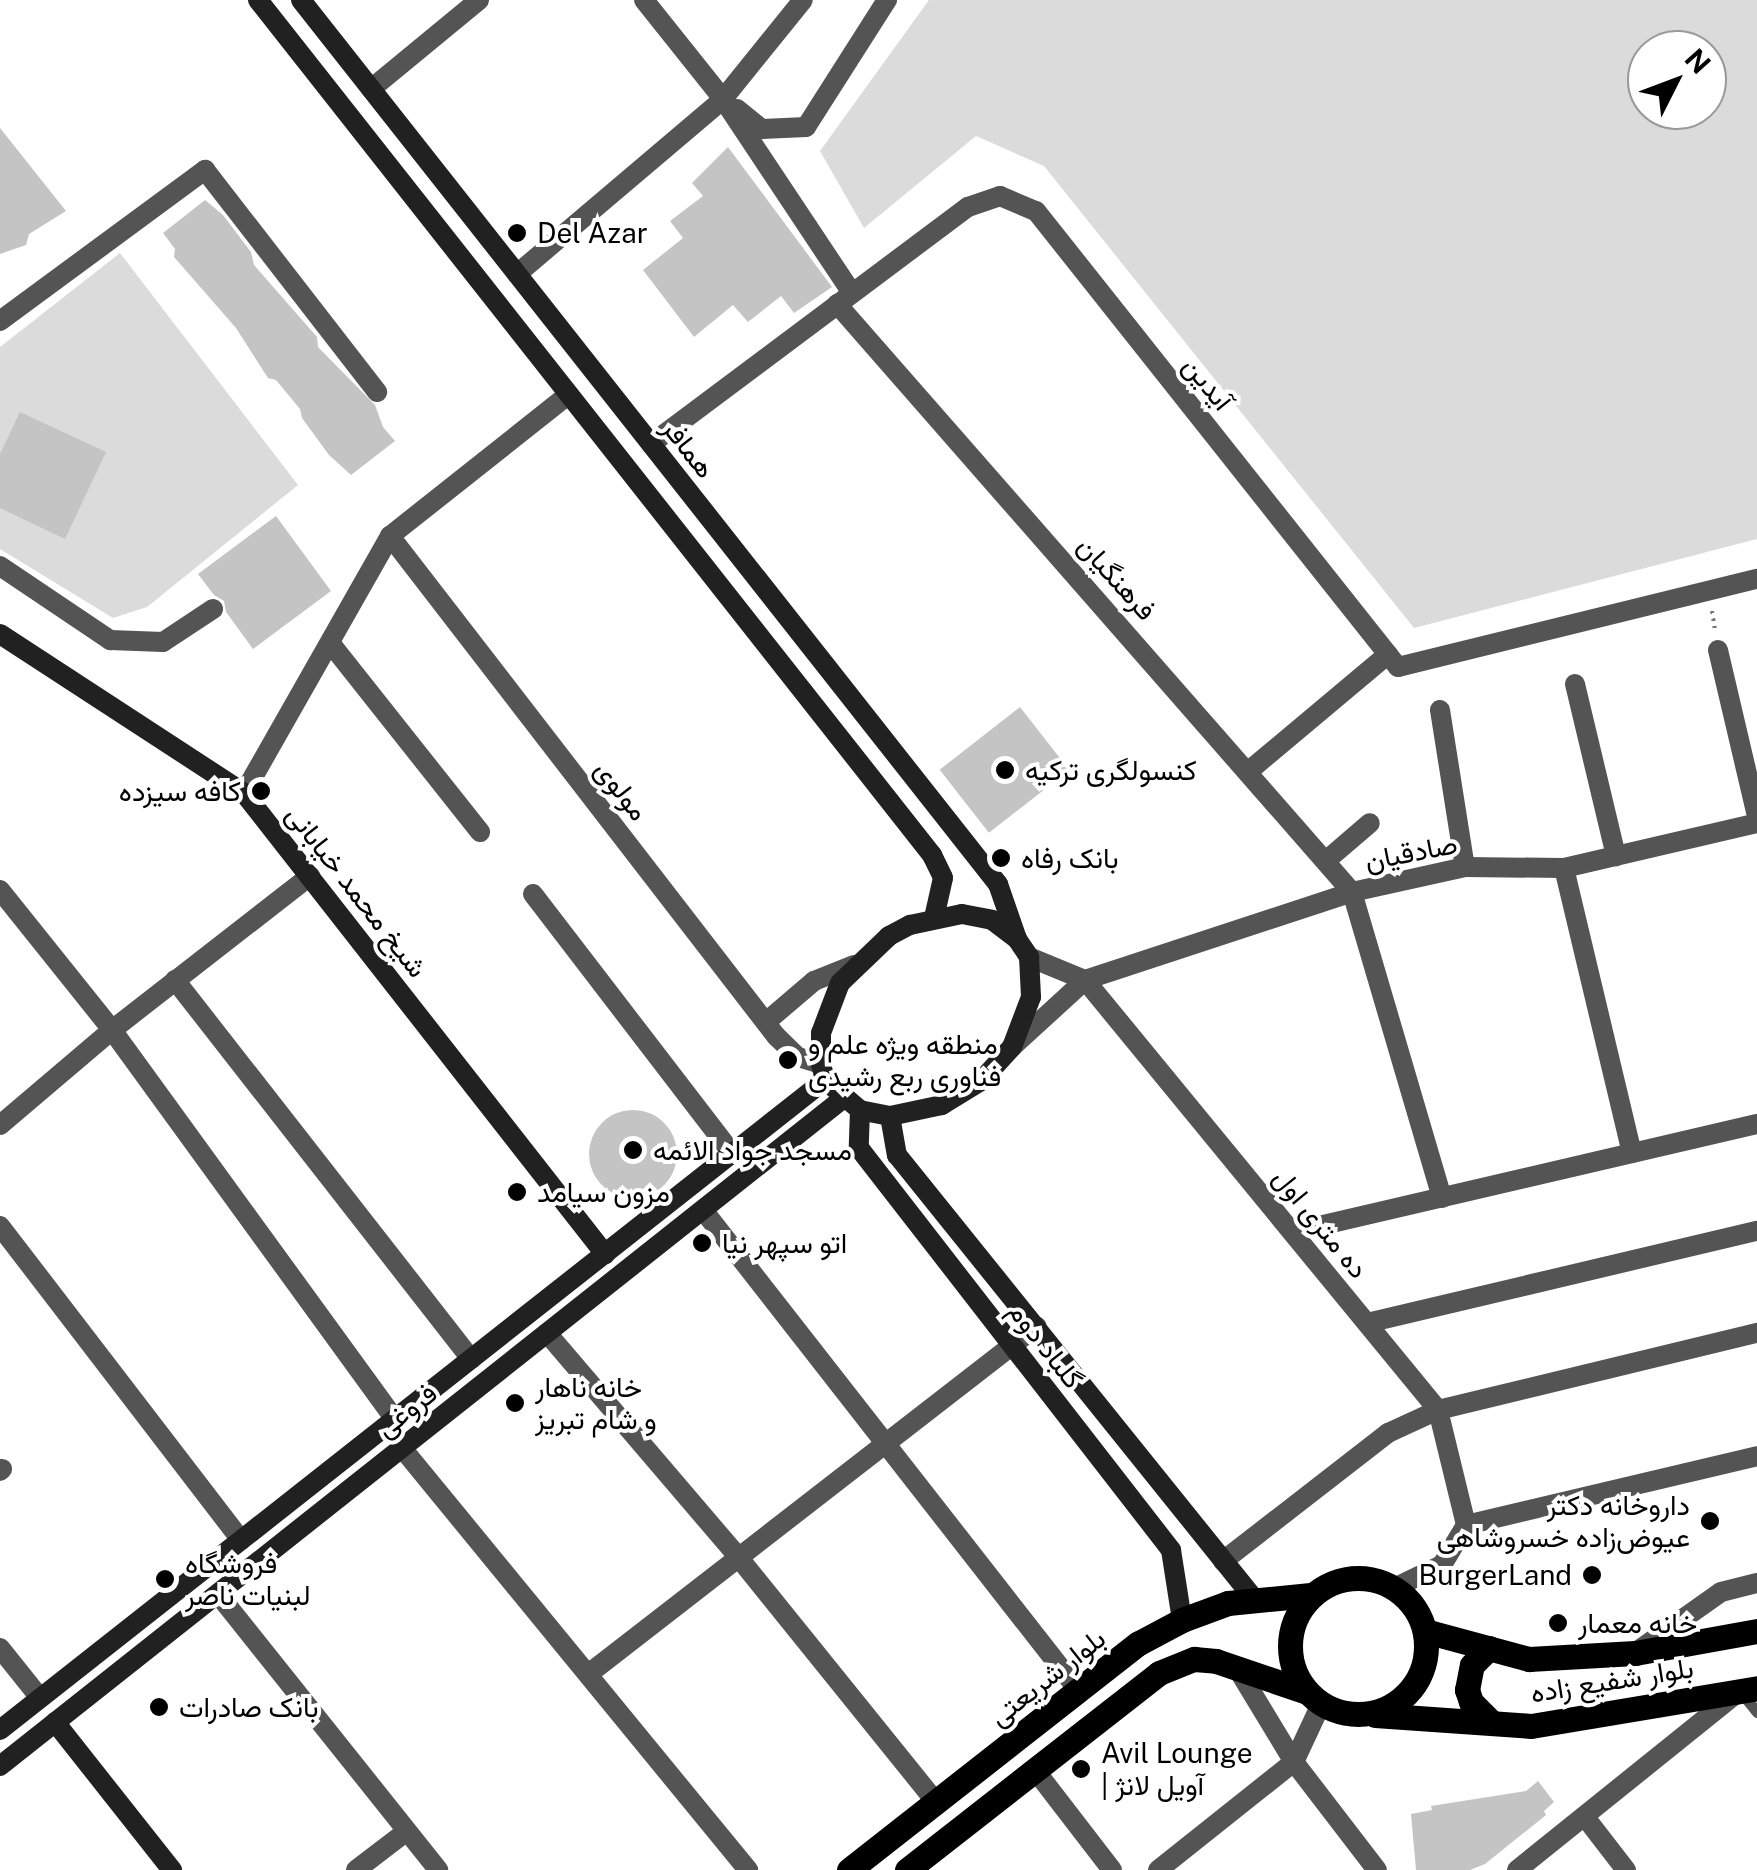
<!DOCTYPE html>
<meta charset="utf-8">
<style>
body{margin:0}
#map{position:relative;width:1757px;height:1870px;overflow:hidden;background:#fff;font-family:"Public Sans",Vazirmatn,sans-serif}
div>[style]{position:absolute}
.green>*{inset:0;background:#dbdbdb}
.building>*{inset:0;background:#c4c4c4;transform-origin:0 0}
.round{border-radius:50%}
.path>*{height:4px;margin-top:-2px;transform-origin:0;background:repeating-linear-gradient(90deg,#767676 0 2.5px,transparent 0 7.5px)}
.service>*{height:11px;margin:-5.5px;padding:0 5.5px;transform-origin:5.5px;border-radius:5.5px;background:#545454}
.minor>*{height:20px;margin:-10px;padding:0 10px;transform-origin:10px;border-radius:10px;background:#545454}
.tertiary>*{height:20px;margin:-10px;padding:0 10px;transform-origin:10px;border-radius:10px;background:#545454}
.secondary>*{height:20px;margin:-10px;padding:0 10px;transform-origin:10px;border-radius:10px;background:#212121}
.primary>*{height:25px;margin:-12.5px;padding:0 12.5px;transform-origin:12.5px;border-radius:12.5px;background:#000}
.primary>.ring{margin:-12.5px;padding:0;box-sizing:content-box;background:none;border:25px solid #000;border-radius:50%}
.dots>*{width:28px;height:28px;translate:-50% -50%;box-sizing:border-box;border:5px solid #fff;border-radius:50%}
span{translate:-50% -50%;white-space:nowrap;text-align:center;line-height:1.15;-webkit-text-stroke:8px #fff;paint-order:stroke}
.poi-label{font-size:28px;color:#000}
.left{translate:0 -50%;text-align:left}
.right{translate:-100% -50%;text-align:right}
.street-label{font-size:28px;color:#000}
.north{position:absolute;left:1627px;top:30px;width:100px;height:100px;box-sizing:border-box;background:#fff;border:2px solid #999;border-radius:50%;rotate:48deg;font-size:28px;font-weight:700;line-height:40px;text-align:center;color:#000}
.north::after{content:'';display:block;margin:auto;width:35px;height:45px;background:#000;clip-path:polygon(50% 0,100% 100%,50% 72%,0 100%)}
</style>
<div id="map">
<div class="green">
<i style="clip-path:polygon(evenodd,929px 0,1757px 0,1757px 539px,1414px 628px,1044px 166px,976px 136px,864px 228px,820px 151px,929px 0,1707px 50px,1707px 110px,1647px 110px,1647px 50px,1707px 50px)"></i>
<i style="clip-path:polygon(120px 253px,298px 485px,147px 607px,113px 618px,0 549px,0 347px)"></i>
</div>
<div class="building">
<i style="clip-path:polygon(0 128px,66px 211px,29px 234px,26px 245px,0 254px)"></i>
<i style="clip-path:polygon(728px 147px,832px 287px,794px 313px,781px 296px,748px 322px,733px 305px,694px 337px,643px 270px,683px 238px,670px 221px,703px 196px,692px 183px)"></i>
<i style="clip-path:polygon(205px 200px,223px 215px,251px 252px,254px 265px,317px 337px,318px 347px,375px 405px,383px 427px,395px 441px,351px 475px,329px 455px,302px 418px,300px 409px,276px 380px,268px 378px,236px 328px,174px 257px,175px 249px,163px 233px)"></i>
<i style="clip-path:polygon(20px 412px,106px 452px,65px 539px,0 508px,0 454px)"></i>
<i style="clip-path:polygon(276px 516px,331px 591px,253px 649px,226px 612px,224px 601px,214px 595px,198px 574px)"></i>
<i style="left:1020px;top:707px;width:80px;height:102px;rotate:52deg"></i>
<i class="round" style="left:589px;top:1110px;width:88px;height:88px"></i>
<i style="clip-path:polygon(1538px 1781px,1554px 1802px,1544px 1811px,1546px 1815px,1485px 1864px,1470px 1870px,1416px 1870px,1411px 1814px,1432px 1810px,1431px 1806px,1526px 1791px)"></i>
</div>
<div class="path">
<i style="left:1712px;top:611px;width:20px;rotate:81deg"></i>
</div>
<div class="service">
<i style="left:1740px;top:1691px;width:27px;rotate:51deg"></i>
</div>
<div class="minor">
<i style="left:644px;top:0;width:127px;rotate:51.4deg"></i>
<i style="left:723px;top:99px;width:233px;rotate:56.4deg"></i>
<i style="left:371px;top:89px;width:140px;rotate:-39.5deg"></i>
<i style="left:737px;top:109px;width:32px;rotate:39deg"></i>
<i style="left:762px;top:129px;width:44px;rotate:-2.6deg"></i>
<i style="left:806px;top:127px;width:151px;rotate:-57.5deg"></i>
<i style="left:517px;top:274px;width:270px;rotate:-40.3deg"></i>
<i style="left:723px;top:99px;width:127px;rotate:-51.1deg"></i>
<i style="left:837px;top:304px;width:782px;rotate:48.79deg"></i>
<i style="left:1352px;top:892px;width:319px;rotate:73.6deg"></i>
<i style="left:0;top:321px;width:255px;rotate:-36.4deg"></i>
<i style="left:205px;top:170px;width:281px;rotate:52.2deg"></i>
<i style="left:651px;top:444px;width:396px;rotate:-36.8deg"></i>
<i style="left:968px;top:207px;width:34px;rotate:-19deg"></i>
<i style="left:1000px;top:196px;width:39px;rotate:23deg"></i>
<i style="left:1036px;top:211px;width:582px;rotate:51.56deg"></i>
<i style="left:1398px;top:667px;width:370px;rotate:-13.8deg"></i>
<i style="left:390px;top:536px;width:632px;rotate:52.33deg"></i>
<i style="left:776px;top:1036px;width:30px;rotate:44deg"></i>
<i style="left:798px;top:1057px;width:24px;rotate:17deg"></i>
<i style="left:0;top:566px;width:133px;rotate:33.9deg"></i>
<i style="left:110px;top:640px;width:53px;rotate:2.2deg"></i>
<i style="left:163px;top:642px;width:60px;rotate:-33.4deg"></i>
<i style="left:331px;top:644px;width:240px;rotate:51.6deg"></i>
<i style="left:1718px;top:650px;width:171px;rotate:76.8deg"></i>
<i style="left:1575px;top:684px;width:177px;rotate:76.6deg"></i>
<i style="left:1440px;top:710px;width:159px;rotate:81deg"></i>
<i style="left:1250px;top:770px;width:180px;rotate:-40deg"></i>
<i style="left:244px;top:793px;width:296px;rotate:-60.4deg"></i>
<i style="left:390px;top:536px;width:228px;rotate:-38.4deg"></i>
<i style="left:1328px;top:859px;width:55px;rotate:-40.6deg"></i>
<i style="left:1564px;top:868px;width:293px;rotate:76.6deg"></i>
<i style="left:0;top:890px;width:179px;rotate:51.3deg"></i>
<i style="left:112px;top:1030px;width:481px;rotate:54deg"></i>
<i style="left:533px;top:894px;width:327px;rotate:52.5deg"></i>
<i style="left:175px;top:980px;width:481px;rotate:52deg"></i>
<i style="left:1085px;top:980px;width:556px;rotate:50.62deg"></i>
<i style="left:1438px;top:1410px;width:118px;rotate:76.3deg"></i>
<i style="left:766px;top:1022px;width:63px;rotate:-40.5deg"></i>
<i style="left:814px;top:981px;width:43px;rotate:-21.8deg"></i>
<i style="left:0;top:1125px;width:147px;rotate:-40.3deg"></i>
<i style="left:112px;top:1030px;width:251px;rotate:-37.9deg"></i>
<i style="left:703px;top:1210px;width:609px;rotate:52deg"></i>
<i style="left:0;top:1226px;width:396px;rotate:52.5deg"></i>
<i style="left:1293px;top:1232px;width:476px;rotate:-13.1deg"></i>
<i style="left:1367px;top:1323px;width:401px;rotate:-13.3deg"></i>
<i style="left:547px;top:1333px;width:296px;rotate:49.5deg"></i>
<i style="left:739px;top:1558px;width:314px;rotate:51.1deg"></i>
<i style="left:402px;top:1448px;width:546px;rotate:50.65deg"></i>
<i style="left:0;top:1471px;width:3px;rotate:-45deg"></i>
<i style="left:1466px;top:1525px;width:299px;rotate:-13.3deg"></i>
<i style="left:1223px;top:1561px;width:209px;rotate:-37.8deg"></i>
<i style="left:1388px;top:1433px;width:55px;rotate:-24.7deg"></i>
<i style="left:1438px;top:1410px;width:328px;rotate:-13.6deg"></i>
<i style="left:1394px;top:1588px;width:53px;rotate:-25.6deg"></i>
<i style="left:1442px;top:1565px;width:47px;rotate:-59deg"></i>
<i style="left:218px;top:1594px;width:353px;rotate:51.4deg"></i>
<i style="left:0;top:1648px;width:64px;rotate:51.3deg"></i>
<i style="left:1639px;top:1650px;width:100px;rotate:-35.3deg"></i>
<i style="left:1721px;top:1592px;width:37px;rotate:-14deg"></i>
<i style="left:1237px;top:1668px;width:110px;rotate:58.8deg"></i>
<i style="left:1294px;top:1762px;width:136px;rotate:52.5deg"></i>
<i style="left:591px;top:1672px;width:564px;rotate:-37.8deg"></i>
<i style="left:1035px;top:1770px;width:126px;rotate:52.4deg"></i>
<i style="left:1585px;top:1817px;width:67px;rotate:52.3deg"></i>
<i style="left:356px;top:1870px;width:64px;rotate:-37.4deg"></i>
<i style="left:1158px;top:1870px;width:174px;rotate:-38.5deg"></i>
<i style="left:1294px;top:1762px;width:64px;rotate:-65deg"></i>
<i style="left:1517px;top:1870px;width:286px;rotate:-38.8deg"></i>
</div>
<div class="tertiary">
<i style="left:1029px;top:957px;width:61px;rotate:22.3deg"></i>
<i style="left:1012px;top:1047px;width:99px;rotate:-42.5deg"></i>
<i style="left:1085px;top:980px;width:281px;rotate:-18.2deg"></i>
<i style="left:1352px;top:892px;width:116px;rotate:-12.5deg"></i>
<i style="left:1465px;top:867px;width:99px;rotate:0.6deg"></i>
<i style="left:1564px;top:868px;width:198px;rotate:-13.1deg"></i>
</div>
<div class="secondary">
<i style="left:258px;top:0;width:1089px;rotate:51.75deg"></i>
<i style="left:932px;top:855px;width:25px;rotate:64deg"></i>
<i style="left:943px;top:878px;width:41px;rotate:102.7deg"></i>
<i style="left:301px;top:0;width:1126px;rotate:51.75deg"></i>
<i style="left:998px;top:884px;width:58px;rotate:70.9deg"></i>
<i style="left:0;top:634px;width:291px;rotate:33.1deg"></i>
<i style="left:244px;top:793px;width:586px;rotate:51.94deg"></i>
<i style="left:962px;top:914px;width:31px;rotate:11deg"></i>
<i style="left:992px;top:920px;width:31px;rotate:37deg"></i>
<i style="left:1017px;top:939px;width:22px;rotate:56deg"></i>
<i style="left:1029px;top:957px;width:40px;rotate:87.1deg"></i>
<i style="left:1031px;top:997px;width:53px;rotate:110.8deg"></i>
<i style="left:1012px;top:1047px;width:46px;rotate:132.4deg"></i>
<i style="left:981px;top:1081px;width:46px;rotate:148.4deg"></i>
<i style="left:942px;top:1105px;width:53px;rotate:168.1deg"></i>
<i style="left:890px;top:1116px;width:31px;rotate:-169deg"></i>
<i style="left:860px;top:1110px;width:46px;rotate:-139.4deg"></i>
<i style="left:825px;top:1080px;width:16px;rotate:-104deg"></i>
<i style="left:821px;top:1064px;width:31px;rotate:-90deg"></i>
<i style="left:821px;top:1033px;width:53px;rotate:-69.2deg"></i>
<i style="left:840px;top:983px;width:68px;rotate:-43.8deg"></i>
<i style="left:889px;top:936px;width:24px;rotate:-28deg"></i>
<i style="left:910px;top:925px;width:53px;rotate:-11.9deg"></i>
<i style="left:860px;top:1110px;width:38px;rotate:92deg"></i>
<i style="left:859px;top:1148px;width:509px;rotate:52.18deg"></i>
<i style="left:1171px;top:1550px;width:71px;rotate:81.1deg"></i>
<i style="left:890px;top:1116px;width:40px;rotate:80deg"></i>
<i style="left:897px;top:1155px;width:571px;rotate:51.18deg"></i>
<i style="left:55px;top:1722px;width:189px;rotate:51.7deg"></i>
<i style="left:0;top:1730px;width:1050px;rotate:-38.23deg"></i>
<i style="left:0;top:1766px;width:1078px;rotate:-38.37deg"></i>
</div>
<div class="primary">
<i class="ring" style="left:1290px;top:1578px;width:111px;height:111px"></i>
<i style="left:1425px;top:1631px;width:108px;rotate:15.1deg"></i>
<i style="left:1529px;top:1659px;width:106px;rotate:-3.2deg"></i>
<i style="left:1635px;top:1653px;width:124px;rotate:-10.2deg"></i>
<i style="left:1375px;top:1715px;width:156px;rotate:4deg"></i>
<i style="left:1531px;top:1726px;width:229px;rotate:-9.5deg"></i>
<i style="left:1489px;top:1720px;width:25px;rotate:-135deg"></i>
<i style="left:1471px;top:1702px;width:13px;rotate:-108deg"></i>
<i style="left:1467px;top:1690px;width:25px;rotate:-79deg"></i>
<i style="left:1472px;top:1665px;width:24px;rotate:-45deg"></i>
<i style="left:849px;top:1870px;width:368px;rotate:-38.1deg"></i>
<i style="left:1139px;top:1643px;width:49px;rotate:-28.1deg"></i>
<i style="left:1182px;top:1620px;width:49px;rotate:-20.3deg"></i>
<i style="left:1228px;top:1603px;width:83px;rotate:-5.5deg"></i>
<i style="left:907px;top:1870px;width:320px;rotate:-38deg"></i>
<i style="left:1159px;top:1673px;width:38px;rotate:-22deg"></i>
<i style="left:1194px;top:1659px;width:22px;rotate:5deg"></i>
<i style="left:1216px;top:1661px;width:96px;rotate:18.8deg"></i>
</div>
<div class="dots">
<i style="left:517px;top:233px;background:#000"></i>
<i style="left:1005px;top:770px;background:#000"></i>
<i style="left:261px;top:791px;background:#000"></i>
<i style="left:1001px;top:858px;background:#000"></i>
<i style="left:788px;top:1060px;background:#000"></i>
<i style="left:633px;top:1150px;background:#000"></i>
<i style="left:517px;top:1192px;background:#000"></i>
<i style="left:702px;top:1243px;background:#000"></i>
<i style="left:515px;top:1403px;background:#000"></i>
<i style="left:1710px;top:1521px;background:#000"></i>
<i style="left:1592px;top:1575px;background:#000"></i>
<i style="left:165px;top:1579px;background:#000"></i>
<i style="left:1558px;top:1623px;background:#000"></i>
<i style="left:159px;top:1707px;background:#000"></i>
<i style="left:1081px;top:1769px;background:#000"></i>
</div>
<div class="poi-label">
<span class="left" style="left:537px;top:233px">Del Azar</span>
<span class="left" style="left:1025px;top:770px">کنسولگری ترکیه</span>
<span class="right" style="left:241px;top:791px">کافه سیزده</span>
<span class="left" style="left:1021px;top:858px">بانک رفاه</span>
<span class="left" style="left:808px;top:1060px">منطقه ویژه علم و<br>فناوری ربع رشیدی</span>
<span class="left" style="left:653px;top:1150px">مسجد جواد الائمه</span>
<span class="left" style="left:537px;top:1192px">مزون سیامد</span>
<span class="left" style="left:722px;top:1243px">اتو سپهر نیا</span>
<span class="left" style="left:535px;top:1403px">خانه ناهار<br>و شام تبریز</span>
<span class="right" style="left:1690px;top:1521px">داروخانه دکتر<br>عیوض‌‌زاده خسروشاهی</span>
<span class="left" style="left:185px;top:1579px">فروشگاه<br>لبنیات ناصر</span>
<span class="right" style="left:1572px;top:1575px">BurgerLand</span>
<span class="left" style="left:1578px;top:1623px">خانه معمار</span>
<span class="left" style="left:179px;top:1707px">بانک صادرات</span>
<span class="left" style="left:1101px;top:1769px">Avil Lounge<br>| آویل لانژ</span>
</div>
<div class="street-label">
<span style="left:1208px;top:383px;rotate:51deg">آیدین</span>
<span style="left:689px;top:448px;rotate:52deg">همافر</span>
<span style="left:1117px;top:578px;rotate:48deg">فرهنگیان</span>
<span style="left:622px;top:790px;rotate:52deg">مولوی</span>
<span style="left:1411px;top:852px;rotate:-11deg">صادقیان</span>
<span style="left:357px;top:891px;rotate:52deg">شیخ محمد خیابانی</span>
<span style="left:1321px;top:1223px;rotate:51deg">ده متری اول</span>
<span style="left:1046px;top:1345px;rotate:52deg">گلباد دوم</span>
<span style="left:406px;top:1410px;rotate:-38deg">فروغى</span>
<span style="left:1047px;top:1677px;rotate:-38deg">بلوار شریعتى</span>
<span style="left:1612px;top:1680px;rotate:-9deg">بلوار شفیع زاده</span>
</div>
<div class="north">N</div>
</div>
